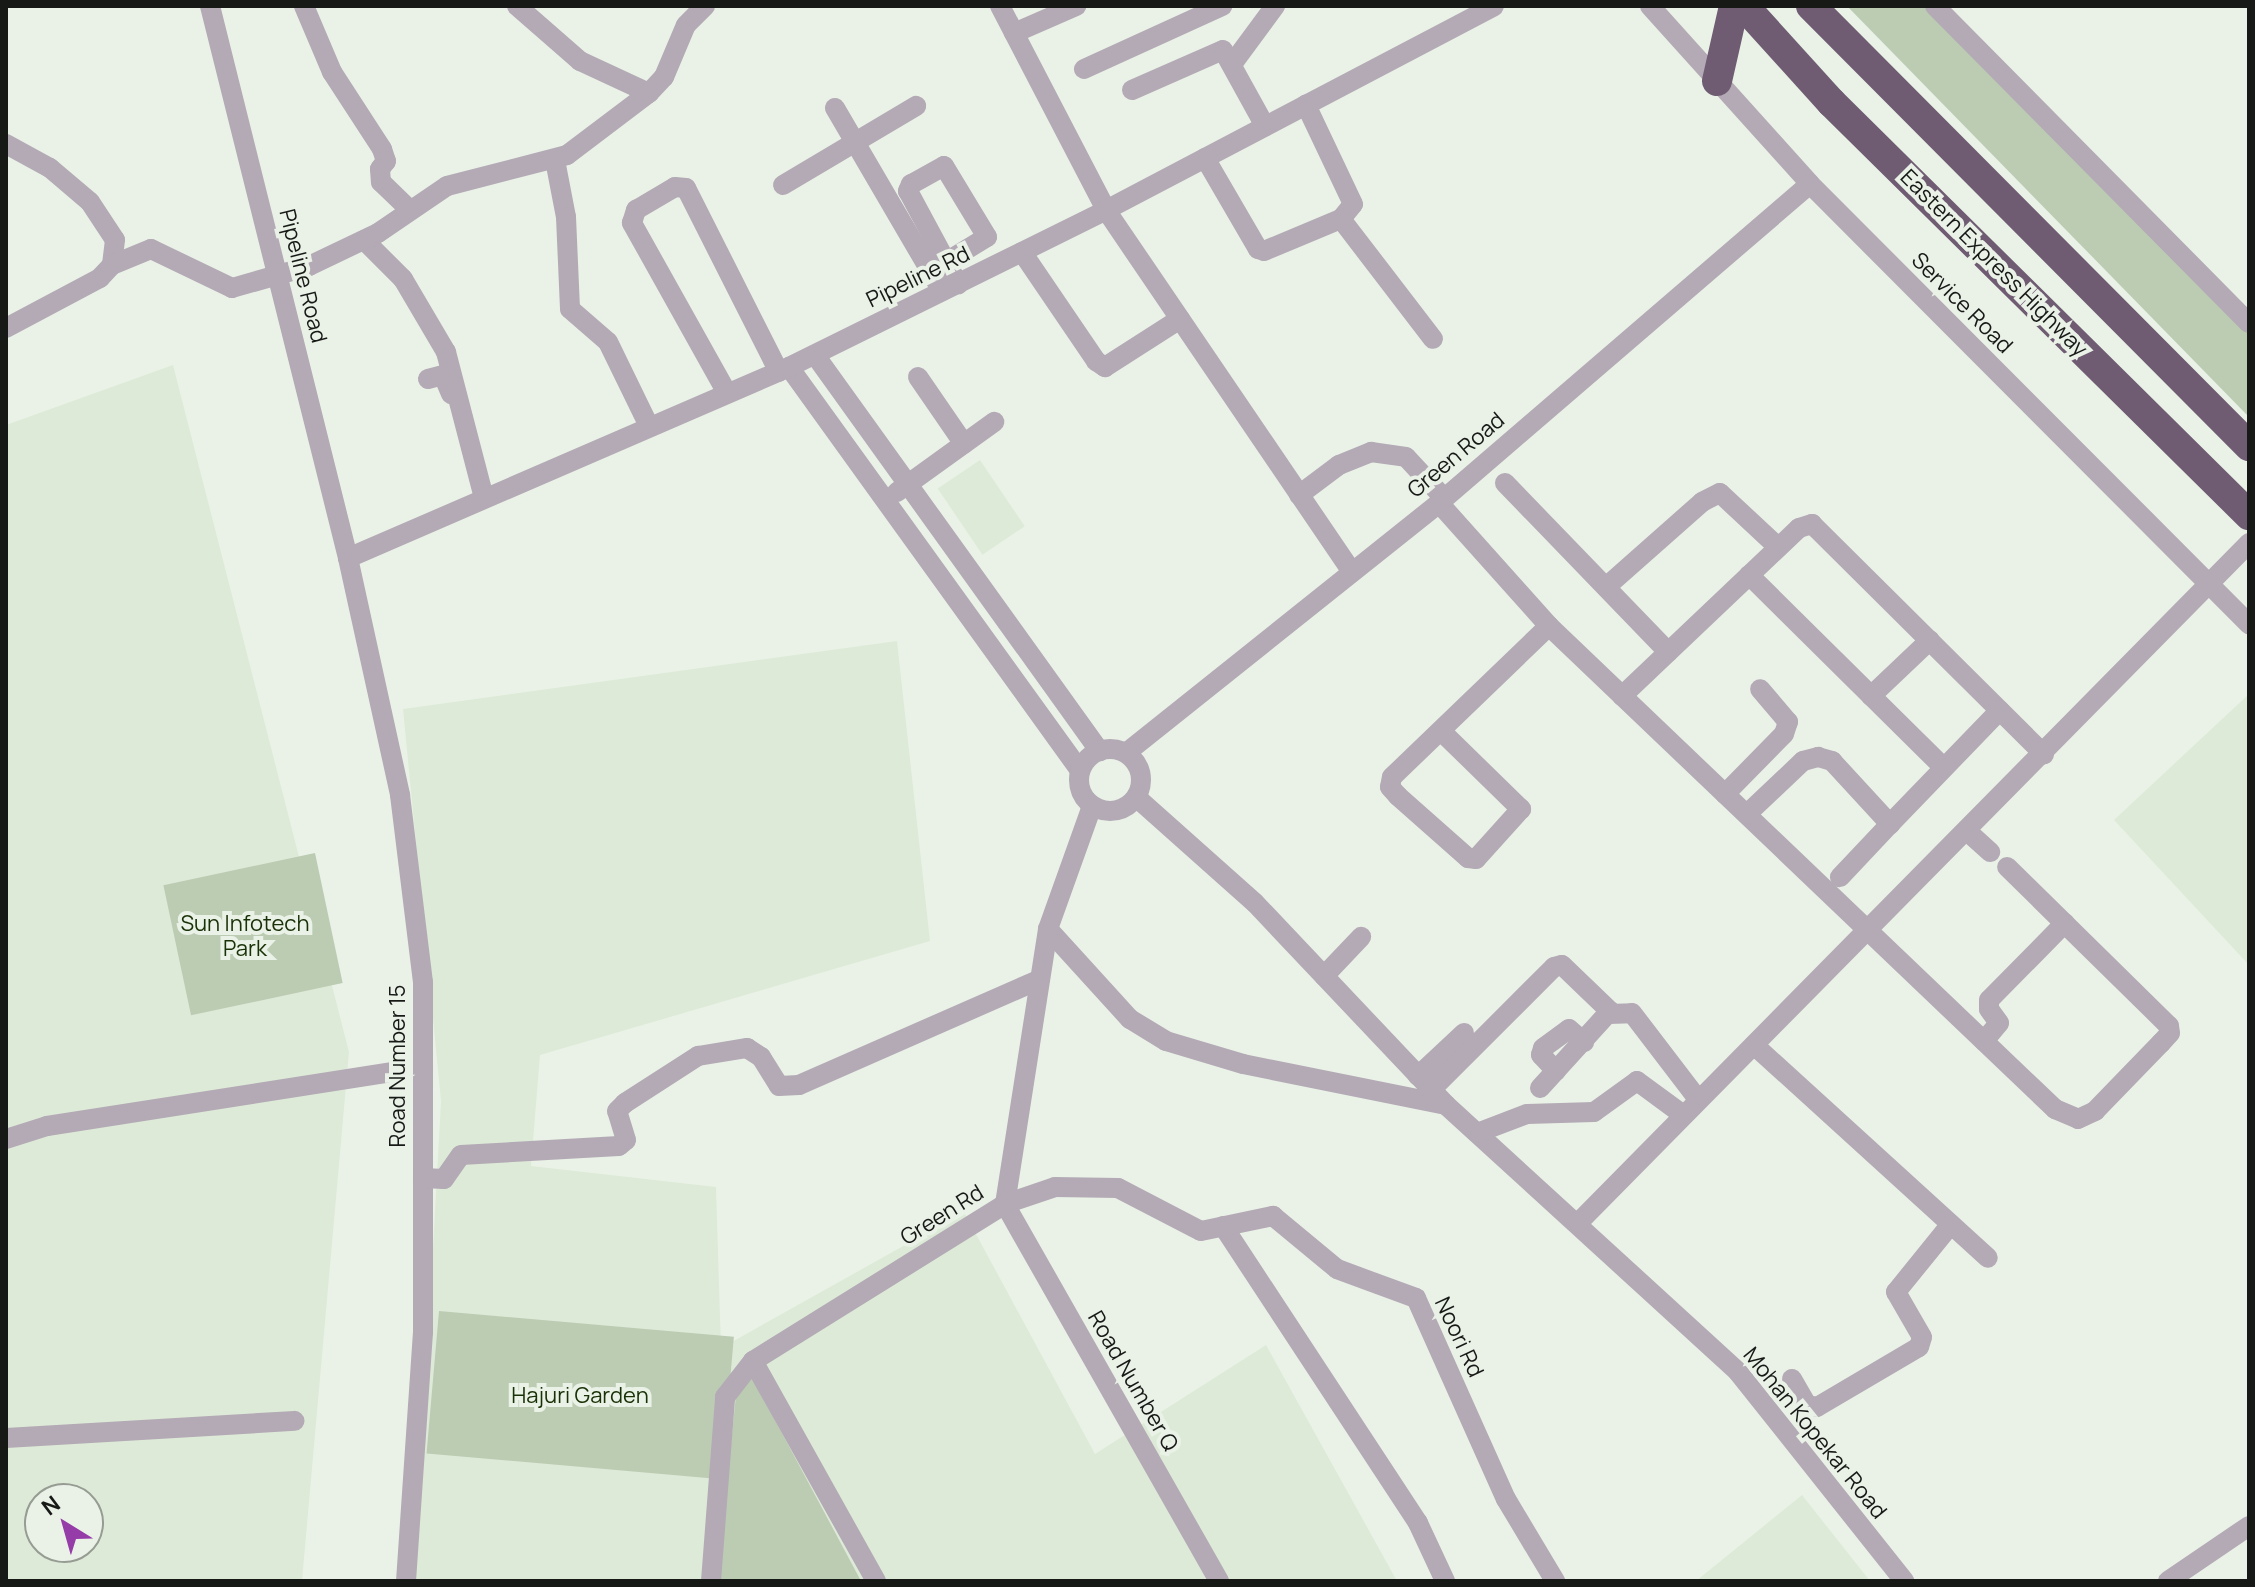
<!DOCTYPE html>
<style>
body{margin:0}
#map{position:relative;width:2255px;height:1587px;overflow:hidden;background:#eaf2e7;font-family:Manrope,sans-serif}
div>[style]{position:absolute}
.built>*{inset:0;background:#deead8;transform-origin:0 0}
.green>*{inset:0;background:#bcccb3;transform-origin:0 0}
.minor>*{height:20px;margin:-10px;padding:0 10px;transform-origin:10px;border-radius:10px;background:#b3aab5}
.minor>.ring{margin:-10px;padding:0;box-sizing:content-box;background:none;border:20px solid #b3aab5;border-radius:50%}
.highway>*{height:30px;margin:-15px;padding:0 15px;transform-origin:15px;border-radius:15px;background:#6f5c73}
span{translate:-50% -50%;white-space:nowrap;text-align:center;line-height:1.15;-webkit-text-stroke:8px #eaf2e7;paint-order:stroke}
.street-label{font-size:22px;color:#171916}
.park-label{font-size:22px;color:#193107}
.frame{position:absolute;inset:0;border:8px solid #171916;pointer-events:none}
.north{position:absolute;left:24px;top:1483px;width:80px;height:80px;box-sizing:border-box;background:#eaf2e7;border:2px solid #969b93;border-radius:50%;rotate:323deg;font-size:22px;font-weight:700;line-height:32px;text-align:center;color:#171916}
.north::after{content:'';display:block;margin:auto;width:28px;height:36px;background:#963ca8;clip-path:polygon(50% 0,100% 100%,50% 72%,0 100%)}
</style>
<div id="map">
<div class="built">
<i style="clip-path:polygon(evenodd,173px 365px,349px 1052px,302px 1581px,6px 1581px,6px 425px,173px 365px,40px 1499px,88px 1499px,88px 1547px,40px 1547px,40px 1499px)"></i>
<i style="left:980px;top:460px;width:80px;height:51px;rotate:56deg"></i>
<i style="clip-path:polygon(897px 641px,930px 941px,540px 1055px,531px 1166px,716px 1187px,721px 1348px,964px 1212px,1095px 1454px,1266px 1345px,1397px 1581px,415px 1581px,441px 1101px,403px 709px)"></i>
<i style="clip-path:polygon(2249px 694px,2249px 965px,2114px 820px)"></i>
<i style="clip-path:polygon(1802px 1495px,1870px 1581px,1696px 1581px)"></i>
</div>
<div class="green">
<i style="clip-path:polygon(1847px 6px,1925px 6px,2249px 330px,2249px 417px)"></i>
<i style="left:315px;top:853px;width:133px;height:155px;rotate:78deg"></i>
<i style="left:439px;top:1311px;width:296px;height:143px;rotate:5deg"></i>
<i style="clip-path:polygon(752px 1377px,861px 1581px,717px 1581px,736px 1395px)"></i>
</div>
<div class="minor">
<i style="left:210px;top:6px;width:569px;rotate:75.96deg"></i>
<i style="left:348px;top:558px;width:243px;rotate:77.6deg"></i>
<i style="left:400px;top:795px;width:188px;rotate:83deg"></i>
<i style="left:423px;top:982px;width:350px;rotate:90deg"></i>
<i style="left:423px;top:1332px;width:250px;rotate:93.9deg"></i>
<i style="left:304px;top:6px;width:72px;rotate:67deg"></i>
<i style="left:332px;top:72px;width:92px;rotate:57deg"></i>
<i style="left:382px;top:149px;width:13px;rotate:72deg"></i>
<i style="left:386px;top:161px;width:10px;rotate:127deg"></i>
<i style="left:380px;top:169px;width:13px;rotate:86deg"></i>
<i style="left:381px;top:182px;width:39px;rotate:44deg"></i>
<i style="left:517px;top:6px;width:84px;rotate:41.1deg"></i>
<i style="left:580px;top:61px;width:76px;rotate:24.9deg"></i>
<i style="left:1000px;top:6px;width:230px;rotate:62.5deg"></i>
<i style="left:1106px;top:210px;width:436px;rotate:55.8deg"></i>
<i style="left:1650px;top:6px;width:239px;rotate:48deg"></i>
<i style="left:1810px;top:184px;width:622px;rotate:45.07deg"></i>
<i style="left:1935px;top:6px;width:446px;rotate:45.3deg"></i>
<i style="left:1014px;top:33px;width:68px;rotate:-23.5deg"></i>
<i style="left:1233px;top:63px;width:71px;rotate:-53.6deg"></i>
<i style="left:1084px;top:69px;width:152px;rotate:-24.5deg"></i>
<i style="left:1132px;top:90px;width:99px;rotate:-23.7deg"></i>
<i style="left:1223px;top:50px;width:87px;rotate:61.1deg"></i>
<i style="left:835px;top:108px;width:212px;rotate:59.7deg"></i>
<i style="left:6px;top:144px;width:50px;rotate:28.6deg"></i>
<i style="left:50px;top:168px;width:52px;rotate:40.4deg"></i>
<i style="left:90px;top:202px;width:45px;rotate:56.7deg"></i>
<i style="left:115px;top:240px;width:25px;rotate:97deg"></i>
<i style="left:112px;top:265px;width:18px;rotate:133deg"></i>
<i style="left:100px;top:278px;width:106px;rotate:152deg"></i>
<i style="left:1205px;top:158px;width:105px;rotate:59.8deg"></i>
<i style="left:1258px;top:249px;width:6px;rotate:18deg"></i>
<i style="left:1264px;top:251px;width:83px;rotate:-22.6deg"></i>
<i style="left:1341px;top:219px;width:19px;rotate:-51deg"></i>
<i style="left:1353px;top:204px;width:110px;rotate:-115.4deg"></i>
<i style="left:555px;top:160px;width:58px;rotate:79.1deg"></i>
<i style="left:566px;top:217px;width:92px;rotate:87.5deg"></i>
<i style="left:570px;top:309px;width:50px;rotate:41deg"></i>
<i style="left:608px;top:342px;width:93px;rotate:64deg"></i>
<i style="left:783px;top:185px;width:155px;rotate:-30.7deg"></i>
<i style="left:1341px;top:219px;width:151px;rotate:52.5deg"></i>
<i style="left:364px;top:240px;width:55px;rotate:45deg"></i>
<i style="left:403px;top:279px;width:85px;rotate:59.5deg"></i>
<i style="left:446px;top:352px;width:151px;rotate:75.4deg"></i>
<i style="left:1022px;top:252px;width:132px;rotate:55.8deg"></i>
<i style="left:1096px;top:361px;width:11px;rotate:34deg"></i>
<i style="left:1105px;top:367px;width:89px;rotate:-32.6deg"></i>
<i style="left:946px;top:262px;width:48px;rotate:-31.4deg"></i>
<i style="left:987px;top:237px;width:83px;rotate:-121.2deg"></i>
<i style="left:944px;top:166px;width:38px;rotate:151deg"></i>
<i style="left:911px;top:184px;width:8px;rotate:113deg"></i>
<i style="left:908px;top:191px;width:106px;rotate:61.7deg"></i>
<i style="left:112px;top:265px;width:42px;rotate:-22.3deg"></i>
<i style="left:151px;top:249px;width:90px;rotate:25.7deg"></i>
<i style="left:232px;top:288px;width:80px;rotate:-15.9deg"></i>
<i style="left:309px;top:266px;width:76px;rotate:-25.6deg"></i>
<i style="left:378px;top:233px;width:83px;rotate:-34.3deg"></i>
<i style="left:447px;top:186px;width:124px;rotate:-14.5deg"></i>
<i style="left:567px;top:155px;width:103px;rotate:-37.1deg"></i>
<i style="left:649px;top:93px;width:22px;rotate:-47deg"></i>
<i style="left:664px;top:77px;width:56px;rotate:-67.1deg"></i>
<i style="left:686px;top:25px;width:27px;rotate:-45deg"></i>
<i style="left:815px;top:355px;width:488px;rotate:54.3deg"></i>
<i style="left:789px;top:367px;width:498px;rotate:54.2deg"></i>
<i style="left:918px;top:377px;width:81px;rotate:55.5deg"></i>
<i style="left:428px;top:379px;width:16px;rotate:-15deg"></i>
<i style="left:443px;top:375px;width:21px;rotate:67deg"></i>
<i style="left:727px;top:393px;width:195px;rotate:-119.2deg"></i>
<i style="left:632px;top:223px;width:14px;rotate:-73deg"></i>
<i style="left:636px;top:210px;width:45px;rotate:-30.5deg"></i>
<i style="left:675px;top:187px;width:11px;rotate:5deg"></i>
<i style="left:686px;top:188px;width:206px;rotate:63.2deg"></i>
<i style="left:1505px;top:483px;width:235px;rotate:46deg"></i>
<i style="left:897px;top:492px;width:120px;rotate:-35.8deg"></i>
<i style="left:1299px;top:495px;width:50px;rotate:-36.9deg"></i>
<i style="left:1339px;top:465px;width:35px;rotate:-22deg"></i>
<i style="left:1371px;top:452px;width:35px;rotate:8deg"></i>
<i style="left:1406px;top:457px;width:56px;rotate:47.2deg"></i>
<i style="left:1439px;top:503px;width:165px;rotate:48.2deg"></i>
<i style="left:1549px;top:626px;width:700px;rotate:43.67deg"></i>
<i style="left:2055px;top:1109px;width:25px;rotate:23deg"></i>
<i style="left:2078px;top:1119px;width:19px;rotate:-25deg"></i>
<i style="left:2095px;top:1111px;width:95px;rotate:-45.9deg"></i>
<i style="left:2161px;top:1043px;width:13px;rotate:-48deg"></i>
<i style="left:2170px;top:1033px;width:7px;rotate:-98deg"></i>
<i style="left:2169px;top:1026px;width:227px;rotate:-135.5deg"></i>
<i style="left:348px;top:558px;width:481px;rotate:-23.4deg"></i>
<i style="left:789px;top:367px;width:354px;rotate:-26.3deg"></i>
<i style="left:1106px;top:210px;width:438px;rotate:-27.7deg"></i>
<i style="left:1749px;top:575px;width:274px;rotate:44.7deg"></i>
<i style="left:1606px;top:587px;width:128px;rotate:-41.5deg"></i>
<i style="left:1702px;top:502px;width:20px;rotate:-27deg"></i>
<i style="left:1720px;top:493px;width:79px;rotate:43deg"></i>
<i style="left:1622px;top:696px;width:244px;rotate:-43.5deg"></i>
<i style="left:1799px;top:528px;width:14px;rotate:-17deg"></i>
<i style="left:1812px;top:524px;width:327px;rotate:44.8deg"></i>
<i style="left:1871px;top:696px;width:81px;rotate:-43.5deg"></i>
<i style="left:1441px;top:731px;width:112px;rotate:44.3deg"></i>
<i style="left:1521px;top:809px;width:67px;rotate:132deg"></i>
<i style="left:1476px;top:859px;width:8px;rotate:-173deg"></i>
<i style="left:1468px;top:858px;width:94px;rotate:-138.5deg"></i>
<i style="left:1398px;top:796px;width:12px;rotate:-132deg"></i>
<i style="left:1390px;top:787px;width:10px;rotate:-79deg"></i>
<i style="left:1392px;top:777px;width:218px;rotate:-43.9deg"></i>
<i class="ring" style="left:1079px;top:749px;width:42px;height:42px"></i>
<i style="left:1126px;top:753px;width:401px;rotate:-38.6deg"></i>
<i style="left:1439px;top:503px;width:489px;rotate:-40.7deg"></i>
<i style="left:1725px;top:794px;width:84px;rotate:-45.5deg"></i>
<i style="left:1784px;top:734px;width:13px;rotate:-72deg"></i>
<i style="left:1788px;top:722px;width:43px;rotate:-130.3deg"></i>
<i style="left:1136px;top:797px;width:159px;rotate:41.7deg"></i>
<i style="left:1255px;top:903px;width:278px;rotate:46.6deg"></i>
<i style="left:1446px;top:1105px;width:396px;rotate:42.4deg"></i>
<i style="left:1738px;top:1372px;width:267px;rotate:51.5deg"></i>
<i style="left:1747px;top:814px;width:77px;rotate:-43.4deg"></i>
<i style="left:1803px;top:761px;width:16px;rotate:-15deg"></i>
<i style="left:1818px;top:757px;width:15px;rotate:16deg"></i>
<i style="left:1832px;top:761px;width:86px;rotate:47.4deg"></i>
<i style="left:1890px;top:824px;width:73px;rotate:133.3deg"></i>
<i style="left:1890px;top:824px;width:158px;rotate:-46deg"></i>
<i style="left:1968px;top:832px;width:30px;rotate:42deg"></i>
<i style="left:1048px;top:929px;width:122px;rotate:47.7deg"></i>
<i style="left:1130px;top:1019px;width:42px;rotate:31.4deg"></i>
<i style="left:1166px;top:1041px;width:80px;rotate:16.6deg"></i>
<i style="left:1243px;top:1064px;width:207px;rotate:11.4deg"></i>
<i style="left:1324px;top:976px;width:54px;rotate:-46.5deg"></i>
<i style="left:1609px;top:1014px;width:23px;rotate:-2deg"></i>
<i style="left:1632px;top:1013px;width:107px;rotate:52.6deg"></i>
<i style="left:1984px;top:1041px;width:23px;rotate:-50deg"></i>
<i style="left:1999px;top:1023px;width:17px;rotate:-126deg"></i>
<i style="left:1989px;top:1009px;width:9px;rotate:-90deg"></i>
<i style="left:1989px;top:1000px;width:108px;rotate:-45.4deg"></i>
<i style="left:1754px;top:1045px;width:316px;rotate:42.3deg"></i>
<i style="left:1556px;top:1071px;width:22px;rotate:-133deg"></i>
<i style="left:1541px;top:1055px;width:7px;rotate:-74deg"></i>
<i style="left:1543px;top:1048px;width:32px;rotate:-36deg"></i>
<i style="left:1569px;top:1029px;width:20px;rotate:41deg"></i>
<i style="left:1418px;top:1076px;width:63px;rotate:-43.1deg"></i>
<i style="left:1431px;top:1090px;width:174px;rotate:-45deg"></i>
<i style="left:1554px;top:967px;width:8px;rotate:-14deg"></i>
<i style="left:1562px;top:965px;width:66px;rotate:43.8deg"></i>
<i style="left:1610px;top:1011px;width:104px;rotate:132.3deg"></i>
<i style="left:1477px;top:1133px;width:53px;rotate:-20.8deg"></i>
<i style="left:1527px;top:1114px;width:67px;rotate:-1.7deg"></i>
<i style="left:1594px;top:1112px;width:53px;rotate:-35.8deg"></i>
<i style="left:1637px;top:1081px;width:56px;rotate:36.3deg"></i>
<i style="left:6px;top:1139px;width:43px;rotate:-17.6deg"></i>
<i style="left:47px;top:1126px;width:355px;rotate:-8.9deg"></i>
<i style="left:423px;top:1178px;width:21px;rotate:3deg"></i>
<i style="left:444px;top:1179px;width:29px;rotate:-55deg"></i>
<i style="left:461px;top:1155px;width:158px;rotate:-3.3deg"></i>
<i style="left:619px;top:1146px;width:9px;rotate:-41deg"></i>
<i style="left:626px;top:1140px;width:30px;rotate:-107deg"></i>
<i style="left:617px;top:1111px;width:11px;rotate:-45deg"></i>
<i style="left:625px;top:1103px;width:87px;rotate:-32.8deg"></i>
<i style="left:698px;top:1056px;width:50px;rotate:-9.3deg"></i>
<i style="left:747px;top:1048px;width:17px;rotate:33deg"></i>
<i style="left:761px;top:1057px;width:34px;rotate:58deg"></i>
<i style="left:779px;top:1086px;width:20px;rotate:-3deg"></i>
<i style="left:799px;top:1085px;width:263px;rotate:-23.7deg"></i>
<i style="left:1579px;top:1222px;width:954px;rotate:-45.38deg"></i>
<i style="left:1223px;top:1226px;width:355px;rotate:56.7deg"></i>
<i style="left:1418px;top:1523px;width:64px;rotate:65deg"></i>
<i style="left:753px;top:1361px;width:252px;rotate:60.8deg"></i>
<i style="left:1792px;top:1379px;width:30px;rotate:60deg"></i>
<i style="left:1807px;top:1405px;width:10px;rotate:11deg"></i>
<i style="left:1817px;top:1407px;width:118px;rotate:-30.5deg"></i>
<i style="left:1919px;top:1347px;width:10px;rotate:-73deg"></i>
<i style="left:1922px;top:1337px;width:52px;rotate:-120deg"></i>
<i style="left:1896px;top:1292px;width:87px;rotate:-51deg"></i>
<i style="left:6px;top:1438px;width:289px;rotate:-3.4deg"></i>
<i style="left:711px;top:1581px;width:185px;rotate:-85.6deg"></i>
<i style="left:725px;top:1397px;width:46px;rotate:-52.1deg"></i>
<i style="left:753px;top:1361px;width:297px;rotate:-31.9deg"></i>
<i style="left:1005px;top:1204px;width:278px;rotate:-81.1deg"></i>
<i style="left:1048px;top:929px;width:131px;rotate:-70.3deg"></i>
<i style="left:1219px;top:1581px;width:434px;rotate:-119.6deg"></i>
<i style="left:1005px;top:1204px;width:53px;rotate:-18.8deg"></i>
<i style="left:1055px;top:1187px;width:63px;rotate:0.9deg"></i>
<i style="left:1118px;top:1188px;width:93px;rotate:27.4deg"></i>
<i style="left:1201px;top:1231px;width:74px;rotate:-11.8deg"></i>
<i style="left:1273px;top:1216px;width:83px;rotate:39.6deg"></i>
<i style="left:1337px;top:1269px;width:84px;rotate:20.2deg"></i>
<i style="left:1416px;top:1298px;width:220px;rotate:65.9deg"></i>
<i style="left:1506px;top:1499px;width:96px;rotate:59.1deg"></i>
<i style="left:2168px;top:1581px;width:98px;rotate:-34.2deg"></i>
</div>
<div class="highway">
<i style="left:1744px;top:6px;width:130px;rotate:47.8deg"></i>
<i style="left:1831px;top:102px;width:588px;rotate:44.66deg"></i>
<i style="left:1811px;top:6px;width:621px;rotate:45.13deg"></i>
<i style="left:1717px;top:81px;width:77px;rotate:-77.2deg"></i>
</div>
<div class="street-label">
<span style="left:1994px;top:263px;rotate:45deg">Eastern Express Highway</span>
<span style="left:303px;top:276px;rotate:76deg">Pipeline Road</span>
<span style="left:918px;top:277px;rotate:-26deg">Pipeline Rd</span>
<span style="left:1962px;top:303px;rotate:45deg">Service Road</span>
<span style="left:1456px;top:455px;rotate:-40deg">Green Road</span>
<span style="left:398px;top:1066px;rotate:-90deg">Road Number 15</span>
<span style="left:942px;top:1215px;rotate:-32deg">Green Rd</span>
<span style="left:1459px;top:1337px;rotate:65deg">Noori Rd</span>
<span style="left:1133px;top:1381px;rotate:60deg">Road Number Q</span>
<span style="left:1815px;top:1433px;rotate:51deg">Mohan Kopekar Road</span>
</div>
<div class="park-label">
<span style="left:245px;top:936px">Sun Infotech<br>Park</span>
<span style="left:580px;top:1396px">Hajuri Garden</span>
</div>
<div class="frame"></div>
<div class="north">N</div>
</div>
